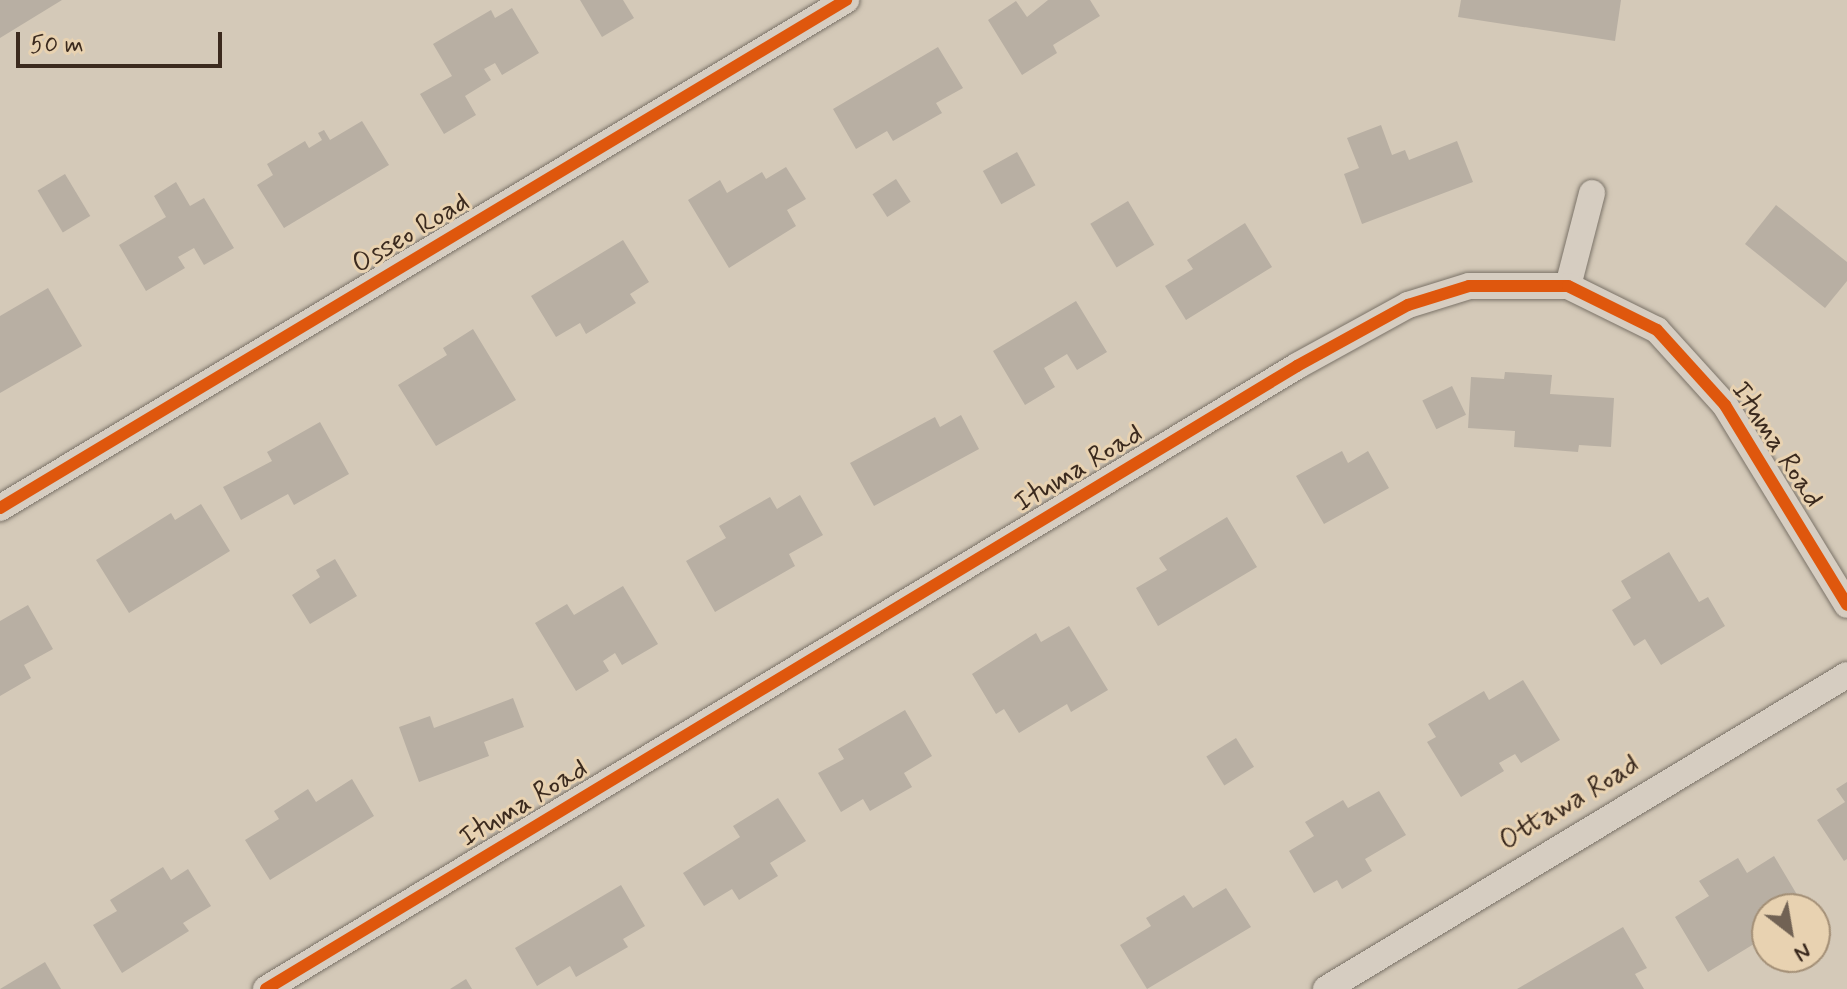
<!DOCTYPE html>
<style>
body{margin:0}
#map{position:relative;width:1847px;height:989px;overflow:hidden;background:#d4c9b8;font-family:Mynerve,sans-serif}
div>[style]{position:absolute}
.building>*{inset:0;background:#b8afa3;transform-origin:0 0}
.roads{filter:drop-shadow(0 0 2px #7b7368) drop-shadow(0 0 2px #7b7368)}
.street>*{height:26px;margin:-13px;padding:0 13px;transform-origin:13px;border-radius:13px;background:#d6cdc1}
.cycleway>*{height:12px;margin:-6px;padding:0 6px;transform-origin:6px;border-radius:6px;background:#df570d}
span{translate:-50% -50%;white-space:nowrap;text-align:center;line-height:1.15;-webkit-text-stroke:6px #e8d2b1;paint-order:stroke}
.street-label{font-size:28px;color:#3b2a1e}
.north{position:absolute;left:1751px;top:893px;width:80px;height:80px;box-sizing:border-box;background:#e8d2b1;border:2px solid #a38f76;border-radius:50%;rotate:149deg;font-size:22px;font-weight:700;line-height:32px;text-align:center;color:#3b2a1e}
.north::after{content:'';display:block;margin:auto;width:28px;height:36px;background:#716254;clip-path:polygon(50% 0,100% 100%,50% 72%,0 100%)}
.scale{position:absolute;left:16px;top:32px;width:206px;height:36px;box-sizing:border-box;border:4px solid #3b2a1e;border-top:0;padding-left:10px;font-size:24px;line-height:28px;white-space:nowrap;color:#3b2a1e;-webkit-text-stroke:6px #e8d2b1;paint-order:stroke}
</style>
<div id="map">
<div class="building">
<i style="clip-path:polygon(0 0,62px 0,0 38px)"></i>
<i style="clip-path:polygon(580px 0,623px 0,634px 18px,602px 37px)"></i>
<i style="clip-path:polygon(1048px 0,1090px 0,1100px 16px,1053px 45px,1057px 53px,1022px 75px,988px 20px,1016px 1px,1027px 17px)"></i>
<i style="clip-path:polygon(1461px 0,1621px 0,1615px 41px,1458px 17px)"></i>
<i style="clip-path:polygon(512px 8px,539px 53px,502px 75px,495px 63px,484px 69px,491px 80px,465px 96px,476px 115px,444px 134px,420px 94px,452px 76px,433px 44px,491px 10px,495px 18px)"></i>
<i style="clip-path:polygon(938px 47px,963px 88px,936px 103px,942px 113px,893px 141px,887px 131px,856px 149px,833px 109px)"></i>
<i style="clip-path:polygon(362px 121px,389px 165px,284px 228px,257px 185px,273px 175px,267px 164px,305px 141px,309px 148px,322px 140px,318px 133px,324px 130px,330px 140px)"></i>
<i style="clip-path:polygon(1381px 125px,1392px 155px,1405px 150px,1409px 160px,1457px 141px,1473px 182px,1362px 224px,1344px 174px,1359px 168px,1347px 138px)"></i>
<i style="left:1017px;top:152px;width:38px;height:39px;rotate:61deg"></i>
<i style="clip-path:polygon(786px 167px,806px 199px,787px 210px,796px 226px,729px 268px,688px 200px,720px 180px,727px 193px,762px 172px,766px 179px)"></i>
<i style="left:65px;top:174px;width:49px;height:32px;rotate:59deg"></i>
<i style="left:896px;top:179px;width:27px;height:28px;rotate:57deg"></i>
<i style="clip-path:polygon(176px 182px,190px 206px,204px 198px,234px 248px,204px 265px,194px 248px,178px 257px,185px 268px,146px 291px,119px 245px,166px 217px,154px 196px)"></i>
<i style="left:1128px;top:201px;width:51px;height:44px;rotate:59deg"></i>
<i style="clip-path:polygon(1776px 205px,1847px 262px,1847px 281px,1825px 308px,1745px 244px)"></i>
<i style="clip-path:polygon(1245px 223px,1272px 267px,1186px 320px,1165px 286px,1193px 269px,1187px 260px)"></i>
<i style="clip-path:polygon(623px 240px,649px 282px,630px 294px,636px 303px,586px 334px,580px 323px,556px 337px,531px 296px)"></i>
<i style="clip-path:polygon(48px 288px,82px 346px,0 393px,0 316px)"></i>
<i style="clip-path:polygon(1076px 301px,1107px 352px,1077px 370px,1067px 354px,1044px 368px,1055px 387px,1025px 405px,993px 351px)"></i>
<i style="clip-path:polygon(473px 329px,516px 400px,436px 446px,398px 385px,447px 355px,443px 348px)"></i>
<i style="clip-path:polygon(1505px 372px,1552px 375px,1550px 394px,1614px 398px,1611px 447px,1579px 445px,1578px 452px,1514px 447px,1515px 431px,1468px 428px,1471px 377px,1504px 379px)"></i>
<i style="left:1452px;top:386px;width:32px;height:33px;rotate:64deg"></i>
<i style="clip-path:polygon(961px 415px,979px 449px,874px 506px,850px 463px,935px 417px,940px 427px)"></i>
<i style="clip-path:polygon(320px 422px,349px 474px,294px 505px,288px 494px,241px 520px,223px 487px,272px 461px,267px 452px)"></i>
<i style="clip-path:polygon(1342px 451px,1348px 463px,1368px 451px,1389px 488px,1324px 524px,1296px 476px)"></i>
<i style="clip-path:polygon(800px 495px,823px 535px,789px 554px,795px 566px,715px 612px,686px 561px,726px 538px,719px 526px,770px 497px,777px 509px)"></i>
<i style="clip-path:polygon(201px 504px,230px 551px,129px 613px,96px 560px,171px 513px,175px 520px)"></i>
<i style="clip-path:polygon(1227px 517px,1257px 567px,1158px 626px,1136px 588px,1167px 570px,1159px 558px)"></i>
<i style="clip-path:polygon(1669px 552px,1699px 602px,1708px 597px,1725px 626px,1661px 665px,1645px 639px,1634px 646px,1612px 610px,1631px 598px,1621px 581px)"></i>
<i style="clip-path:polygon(335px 559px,357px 596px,310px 624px,292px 595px,320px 577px,316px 570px)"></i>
<i style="clip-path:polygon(623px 586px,658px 644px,622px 665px,615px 653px,603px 661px,609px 671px,576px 691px,535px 623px,567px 604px,574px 615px)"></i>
<i style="clip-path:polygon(28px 605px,53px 649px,24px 665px,31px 678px,0 696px,0 621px)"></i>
<i style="clip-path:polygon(1069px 626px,1108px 690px,1071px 712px,1067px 704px,1019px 733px,1004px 709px,996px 714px,972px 674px,1036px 633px,1041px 642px)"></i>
<i style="clip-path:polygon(1523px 680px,1560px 740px,1521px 763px,1515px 754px,1499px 763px,1504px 771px,1461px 797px,1427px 742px,1436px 737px,1428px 724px,1484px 691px,1489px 700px)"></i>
<i style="clip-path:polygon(513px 698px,524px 727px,484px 742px,489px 756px,419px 782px,399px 727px,430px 716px,434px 728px)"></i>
<i style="clip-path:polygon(905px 710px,932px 756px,904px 773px,912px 787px,870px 811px,863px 799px,841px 812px,818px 773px,844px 759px,838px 749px)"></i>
<i style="left:1236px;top:738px;width:34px;height:35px;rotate:58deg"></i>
<i style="clip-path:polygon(352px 779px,374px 816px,270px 880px,245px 840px,279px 819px,274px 811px,308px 789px,316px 802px)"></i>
<i style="clip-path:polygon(1847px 782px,1847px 859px,1844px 861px,1817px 820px,1845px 802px,1836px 789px)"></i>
<i style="clip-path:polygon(1379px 791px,1406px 835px,1365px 859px,1372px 871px,1342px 889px,1337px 880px,1314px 893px,1289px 851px,1314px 836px,1305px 822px,1343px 800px,1348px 808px)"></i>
<i style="clip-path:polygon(778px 798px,806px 841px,770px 863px,778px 876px,739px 900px,732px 889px,704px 906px,683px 873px,740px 837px,733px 826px)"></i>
<i style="clip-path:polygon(1774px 856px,1799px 898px,1780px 909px,1767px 909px,1767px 936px,1708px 972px,1675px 917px,1709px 896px,1699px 881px,1738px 858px,1747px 873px)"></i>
<i style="clip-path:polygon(163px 867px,171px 880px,188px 869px,211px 906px,183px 923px,189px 931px,122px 973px,93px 925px,117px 911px,110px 900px)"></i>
<i style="clip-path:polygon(621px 885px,645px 926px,623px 939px,628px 947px,576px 977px,570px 966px,537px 986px,515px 948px)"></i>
<i style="clip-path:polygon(1226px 888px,1251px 927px,1147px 989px,1120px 945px,1151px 926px,1146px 918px,1184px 895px,1193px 908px)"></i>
<i style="clip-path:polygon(1623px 927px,1647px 968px,1635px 974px,1644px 989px,1517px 989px)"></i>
<i style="clip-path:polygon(45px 962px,61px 989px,0 989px)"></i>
<i style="clip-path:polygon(466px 979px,472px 989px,450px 989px)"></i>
</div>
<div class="roads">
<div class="street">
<i style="left:1568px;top:286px;width:96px;rotate:-75.5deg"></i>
<i style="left:0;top:508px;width:987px;rotate:-30.98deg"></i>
<i style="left:266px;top:989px;width:1205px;rotate:-31.14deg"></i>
<i style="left:1297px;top:366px;width:127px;rotate:-28.8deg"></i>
<i style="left:1408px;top:305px;width:64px;rotate:-17.3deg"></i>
<i style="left:1469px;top:286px;width:99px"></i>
<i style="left:1568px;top:286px;width:99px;rotate:26.3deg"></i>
<i style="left:1657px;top:330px;width:101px;rotate:47.8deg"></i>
<i style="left:1725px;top:405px;width:234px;rotate:58.6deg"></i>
<i style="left:1326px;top:989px;width:608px;rotate:-31.08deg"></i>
</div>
</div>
<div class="cycleway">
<i style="left:0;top:508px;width:987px;rotate:-30.98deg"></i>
<i style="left:266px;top:989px;width:1205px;rotate:-31.14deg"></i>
<i style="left:1297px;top:366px;width:127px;rotate:-28.8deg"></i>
<i style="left:1408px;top:305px;width:64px;rotate:-17.3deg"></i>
<i style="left:1469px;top:286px;width:99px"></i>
<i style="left:1568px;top:286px;width:99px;rotate:26.3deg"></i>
<i style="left:1657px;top:330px;width:101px;rotate:47.8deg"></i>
<i style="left:1725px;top:405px;width:234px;rotate:58.6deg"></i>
</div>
<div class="street-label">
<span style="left:411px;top:234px;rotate:-31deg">Osseo Road</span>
<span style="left:1776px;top:445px;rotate:57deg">Ituma Road</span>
<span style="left:1079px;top:469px;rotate:-31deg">Ituma Road</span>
<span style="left:524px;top:804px;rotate:-31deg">Ituma Road</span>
<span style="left:1570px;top:804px;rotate:-31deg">Ottawa Road</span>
</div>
<div class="north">N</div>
<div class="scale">50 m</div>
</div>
